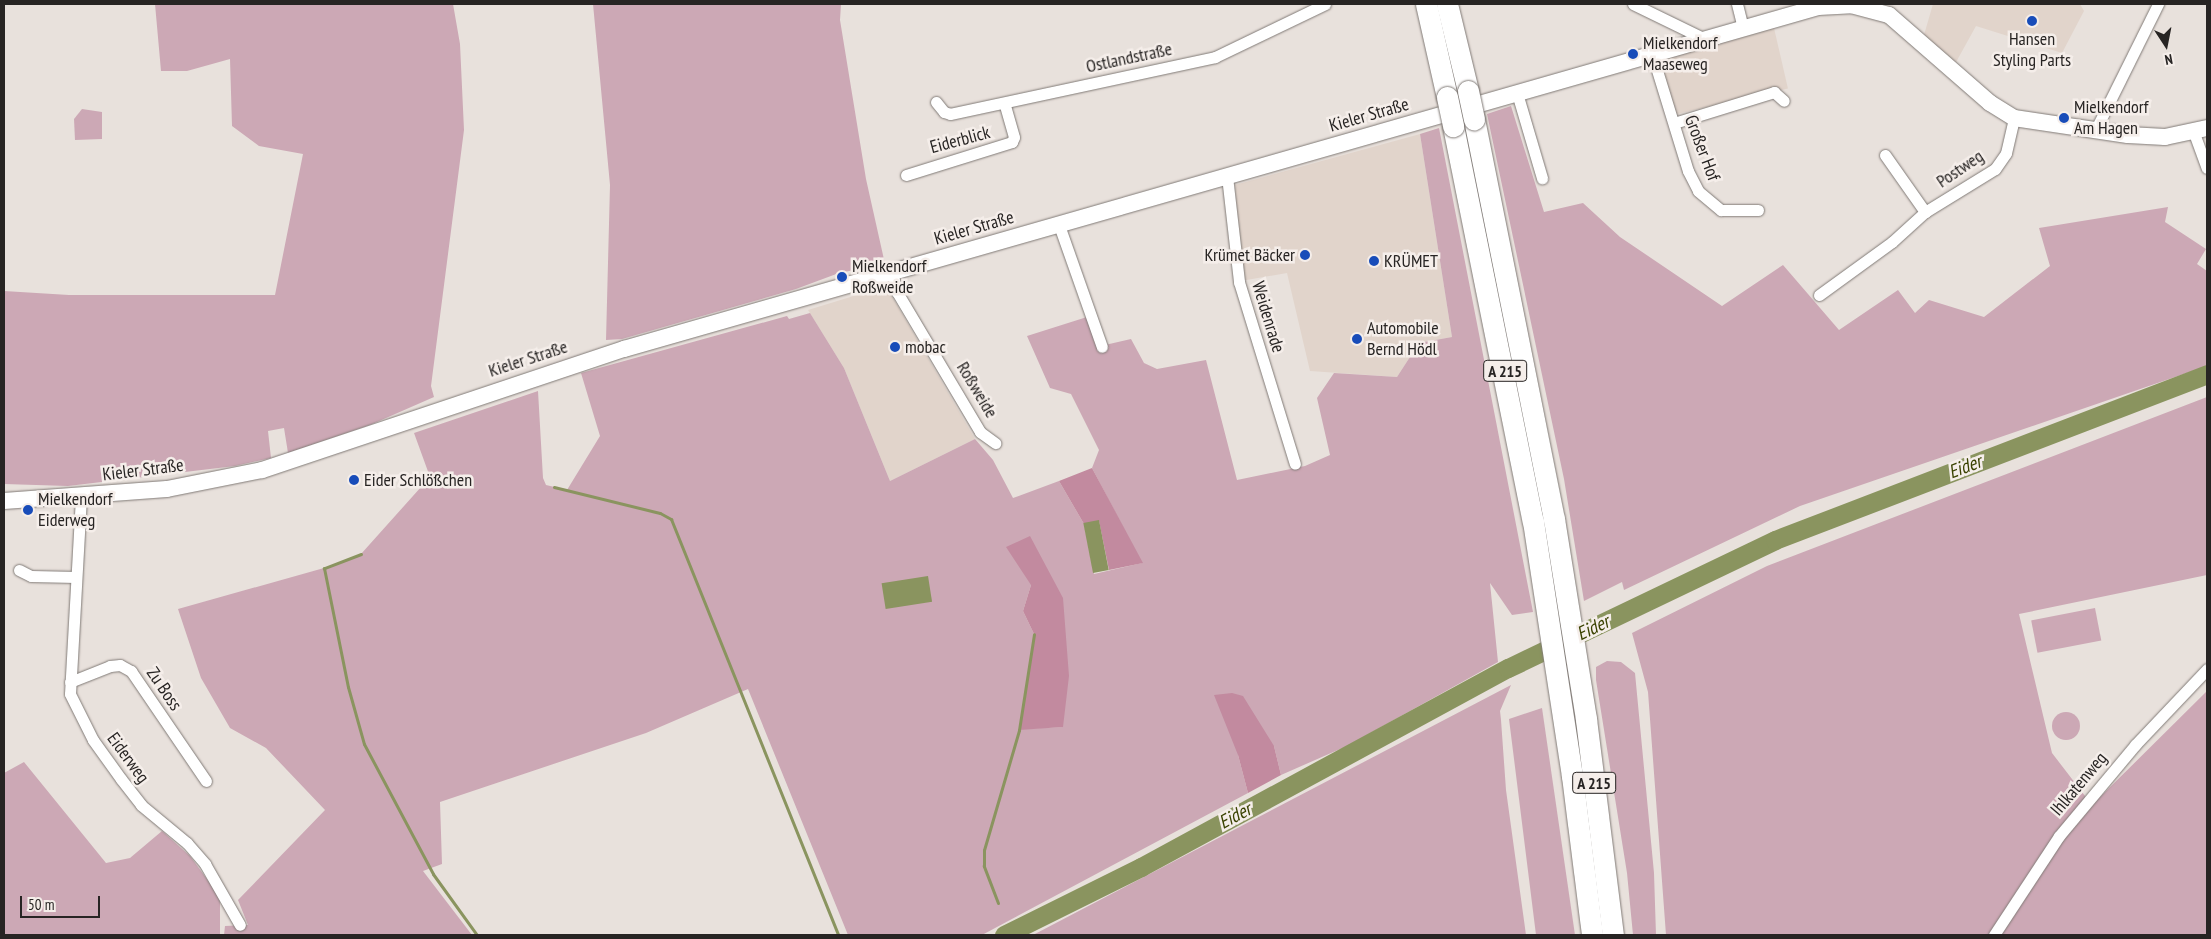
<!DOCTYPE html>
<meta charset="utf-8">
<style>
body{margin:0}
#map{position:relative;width:2211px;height:939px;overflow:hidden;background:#e8e1dc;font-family:"PT Sans Narrow",sans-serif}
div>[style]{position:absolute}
.built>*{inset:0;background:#e1d4cb;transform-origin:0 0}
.green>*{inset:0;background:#cca8b5;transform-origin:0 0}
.round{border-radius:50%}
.forest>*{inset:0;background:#c28a9f}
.water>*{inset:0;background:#8a945f;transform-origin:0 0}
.stream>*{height:3px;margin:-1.5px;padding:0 1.5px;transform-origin:1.5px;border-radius:1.5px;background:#8a945f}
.river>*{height:19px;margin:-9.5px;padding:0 9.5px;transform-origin:9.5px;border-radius:9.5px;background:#8a945f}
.roads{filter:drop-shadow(0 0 1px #807a76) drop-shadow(0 0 1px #807a76)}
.street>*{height:11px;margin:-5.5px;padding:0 5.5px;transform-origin:5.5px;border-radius:5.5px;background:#fff}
.secondary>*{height:16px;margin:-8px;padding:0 8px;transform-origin:8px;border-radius:8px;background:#fff}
.highway>*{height:21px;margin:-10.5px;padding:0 10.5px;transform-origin:10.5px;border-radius:10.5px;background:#fff}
.bridges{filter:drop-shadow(0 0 1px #807a76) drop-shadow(0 0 1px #807a76)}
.highway-bridge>*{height:21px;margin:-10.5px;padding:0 10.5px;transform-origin:10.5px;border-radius:10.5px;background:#fff}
.dots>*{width:14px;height:14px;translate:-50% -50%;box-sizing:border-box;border:2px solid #f5eeea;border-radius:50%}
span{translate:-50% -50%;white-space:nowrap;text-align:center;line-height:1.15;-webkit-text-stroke:5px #f5eeea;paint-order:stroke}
.shield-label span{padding:1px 4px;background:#f5eeea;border:1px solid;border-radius:4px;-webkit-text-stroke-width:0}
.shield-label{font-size:16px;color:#272423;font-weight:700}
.poi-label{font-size:18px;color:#272423}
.left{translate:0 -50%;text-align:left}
.right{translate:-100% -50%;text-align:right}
.street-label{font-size:18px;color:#272423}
.water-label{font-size:19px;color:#3a4200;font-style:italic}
.frame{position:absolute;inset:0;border:5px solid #272423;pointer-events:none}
.north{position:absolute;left:2141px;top:20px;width:50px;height:50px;-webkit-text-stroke:4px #f5eeea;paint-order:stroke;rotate:169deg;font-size:14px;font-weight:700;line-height:20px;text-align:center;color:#272423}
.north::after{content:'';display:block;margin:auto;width:18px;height:22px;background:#272423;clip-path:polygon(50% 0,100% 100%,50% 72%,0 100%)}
.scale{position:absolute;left:20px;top:896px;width:80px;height:22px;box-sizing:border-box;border:2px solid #272423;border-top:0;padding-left:6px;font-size:15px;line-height:18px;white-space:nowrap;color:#272423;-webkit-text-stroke:4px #f5eeea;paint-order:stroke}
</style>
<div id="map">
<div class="built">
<i style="clip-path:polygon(1933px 4px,2080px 4px,2084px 11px,2062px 53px,1976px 26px,1955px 64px,1924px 35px)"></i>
<i style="left:1774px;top:28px;width:62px;height:122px;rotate:77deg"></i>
<i style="clip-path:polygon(1420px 134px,1452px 337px,1419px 343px,1397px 377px,1310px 371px,1287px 273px,1241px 281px,1235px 185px)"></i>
<i style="clip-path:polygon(886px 286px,975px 439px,890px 481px,844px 368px,808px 310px)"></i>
</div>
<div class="green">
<i style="clip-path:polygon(155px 4px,453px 4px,460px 44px,464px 130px,431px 386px,434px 397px,370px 425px,288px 453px,284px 428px,268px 431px,271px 458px,235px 466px,68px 486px,4px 484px,4px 291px,69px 295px,275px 295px,303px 154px,259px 146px,232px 126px,230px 59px,187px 71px,161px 71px)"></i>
<i style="clip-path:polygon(593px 4px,841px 4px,840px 20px,866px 179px,885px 264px,839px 273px,796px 289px,622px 339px,606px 340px,610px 185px)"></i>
<i style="clip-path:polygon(1511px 106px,1544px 212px,1583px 203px,1620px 237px,1722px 306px,1783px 265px,1839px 330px,1898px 290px,1915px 313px,1929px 300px,1984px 317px,2050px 266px,2039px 228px,2168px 207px,2165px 222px,2206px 249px,2197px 264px,2207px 271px,2207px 366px,1800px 506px,1624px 590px,1622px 582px,1584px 601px,1564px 479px,1487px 114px)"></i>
<i style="clip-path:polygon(82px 109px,102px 112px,102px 139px,75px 140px,74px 119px)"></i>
<i style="clip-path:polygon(evenodd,1439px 128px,1533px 612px,1512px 615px,1490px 583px,1498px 662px,1347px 746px,1281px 775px,1274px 746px,1238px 755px,1248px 793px,982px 935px,848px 935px,748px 689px,646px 733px,440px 802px,442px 864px,423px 871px,472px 935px,224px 935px,225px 926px,248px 925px,238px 900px,325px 810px,266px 748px,230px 728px,201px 678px,178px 609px,324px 568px,361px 554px,430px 477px,414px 433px,538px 391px,543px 478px,546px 485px,567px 490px,600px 436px,581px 373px,787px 316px,789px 319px,810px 313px,844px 368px,890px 481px,975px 439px,993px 460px,1013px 498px,1059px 481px,1084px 524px,1094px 574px,1142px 563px,1092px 468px,1099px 450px,1071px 394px,1050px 388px,1027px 336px,1087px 317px,1105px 345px,1131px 339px,1144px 363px,1157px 369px,1206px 360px,1237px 480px,1305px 466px,1330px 455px,1317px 398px,1334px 373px,1397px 377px,1419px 343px,1452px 337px,1420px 134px,1439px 128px,1031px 585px,1063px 727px,1019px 729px,1034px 634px,1023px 611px,1031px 585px)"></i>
<i style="clip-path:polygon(2207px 397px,2207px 575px,2019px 614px,2052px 753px,2092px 805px,2207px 691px,2207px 935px,1666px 935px,1648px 692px,1632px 633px,1767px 566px)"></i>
<i style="left:2095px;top:608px;width:33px;height:65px;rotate:79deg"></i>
<i style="clip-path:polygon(1607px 661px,1621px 662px,1635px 673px,1654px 873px,1656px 935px,1633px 935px,1627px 873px,1596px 680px,1596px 667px)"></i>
<i style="clip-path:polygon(1511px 685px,1500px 711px,1501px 720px,1506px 790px,1526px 935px,1033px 935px)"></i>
<i style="clip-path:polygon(1542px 708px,1575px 935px,1536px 935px,1509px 719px)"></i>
<i class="round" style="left:2052px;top:712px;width:28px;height:28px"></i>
<i style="clip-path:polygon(24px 762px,106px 863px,130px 858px,162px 831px,190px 856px,220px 897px,220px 935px,4px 935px,4px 773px)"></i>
</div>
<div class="forest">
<i style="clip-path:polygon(1092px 468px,1143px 563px,1109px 570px,1099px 521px,1084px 524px,1059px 481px)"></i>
<i style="clip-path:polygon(1030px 536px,1063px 598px,1069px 676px,1063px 727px,1019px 730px,1034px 634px,1023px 611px,1031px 585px,1006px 547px)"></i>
<i style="clip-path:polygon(1232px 693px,1243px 696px,1274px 746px,1281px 775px,1248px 793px,1238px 755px,1214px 695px)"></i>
</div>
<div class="water">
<i style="left:1099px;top:520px;width:51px;height:16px;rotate:79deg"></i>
<i style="left:928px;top:576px;width:26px;height:47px;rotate:81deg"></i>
</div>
<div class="stream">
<i style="left:554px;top:487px;width:109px;rotate:13.8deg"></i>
<i style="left:660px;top:513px;width:13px;rotate:29deg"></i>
<i style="left:671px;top:519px;width:448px;rotate:68.1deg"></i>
<i style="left:361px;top:554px;width:40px;rotate:159deg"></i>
<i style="left:324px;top:568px;width:121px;rotate:78.6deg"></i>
<i style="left:348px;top:687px;width:59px;rotate:74.3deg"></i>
<i style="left:364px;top:744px;width:147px;rotate:62deg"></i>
<i style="left:433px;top:874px;width:75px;rotate:54.2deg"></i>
<i style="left:998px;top:903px;width:40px;rotate:-111deg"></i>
<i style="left:984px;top:866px;width:16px;rotate:-90deg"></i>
<i style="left:984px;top:850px;width:125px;rotate:-73.7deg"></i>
<i style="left:1019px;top:730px;width:97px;rotate:-81.1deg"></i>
</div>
<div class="river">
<i style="left:1004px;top:935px;width:153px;rotate:-26.4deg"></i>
<i style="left:1141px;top:867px;width:417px;rotate:-28.5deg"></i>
<i style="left:1508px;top:668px;width:296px;rotate:-25.6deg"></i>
<i style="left:1775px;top:540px;width:463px;rotate:-21deg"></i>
</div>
<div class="roads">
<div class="street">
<i style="left:1633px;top:4px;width:80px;rotate:25.9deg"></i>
<i style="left:1737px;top:4px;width:25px;rotate:76deg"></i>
<i style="left:1652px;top:54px;width:122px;rotate:72.9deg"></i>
<i style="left:1688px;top:171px;width:22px;rotate:63deg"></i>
<i style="left:1698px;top:191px;width:30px;rotate:40deg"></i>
<i style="left:1721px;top:210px;width:37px"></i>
<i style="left:1517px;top:93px;width:89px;rotate:73.6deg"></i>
<i style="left:936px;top:102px;width:13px;rotate:51deg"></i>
<i style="left:944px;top:112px;width:6px;rotate:18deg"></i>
<i style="left:950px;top:114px;width:271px;rotate:-12.1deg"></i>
<i style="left:1215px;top:57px;width:122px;rotate:-25.7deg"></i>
<i style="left:1674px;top:123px;width:105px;rotate:-17.2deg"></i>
<i style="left:1774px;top:92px;width:13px;rotate:42deg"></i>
<i style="left:2096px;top:129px;width:140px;rotate:-63.6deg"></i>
<i style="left:2194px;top:133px;width:37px;rotate:70deg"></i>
<i style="left:1885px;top:155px;width:70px;rotate:54.9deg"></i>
<i style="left:906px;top:175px;width:111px;rotate:-17.3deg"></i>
<i style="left:1012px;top:142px;width:5px;rotate:-68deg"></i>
<i style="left:1014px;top:137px;width:35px;rotate:-106deg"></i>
<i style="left:1227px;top:176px;width:107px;rotate:83.5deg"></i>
<i style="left:1239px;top:282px;width:190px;rotate:72.9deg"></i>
<i style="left:1059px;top:225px;width:129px;rotate:70.6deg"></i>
<i style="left:892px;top:272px;width:21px;rotate:76deg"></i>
<i style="left:897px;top:292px;width:163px;rotate:59.3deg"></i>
<i style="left:980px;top:432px;width:19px;rotate:36deg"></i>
<i style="left:1819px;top:295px;width:90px;rotate:-36deg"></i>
<i style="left:1892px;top:242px;width:45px;rotate:-42.3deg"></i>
<i style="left:1925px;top:212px;width:82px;rotate:-31.6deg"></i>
<i style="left:1995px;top:169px;width:19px;rotate:-55deg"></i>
<i style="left:2006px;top:153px;width:36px;rotate:-77deg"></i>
<i style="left:81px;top:497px;width:197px;rotate:93.2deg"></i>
<i style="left:70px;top:694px;width:51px;rotate:63.4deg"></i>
<i style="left:93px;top:740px;width:48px;rotate:54.3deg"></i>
<i style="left:121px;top:779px;width:33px;rotate:52deg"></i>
<i style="left:141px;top:805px;width:60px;rotate:39.6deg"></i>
<i style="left:187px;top:843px;width:28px;rotate:49deg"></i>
<i style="left:205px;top:864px;width:70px;rotate:60.2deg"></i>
<i style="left:19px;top:570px;width:13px;rotate:27deg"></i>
<i style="left:31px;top:576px;width:45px;rotate:1.3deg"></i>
<i style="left:70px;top:682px;width:43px;rotate:-21.8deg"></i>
<i style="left:110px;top:666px;width:10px;rotate:-6deg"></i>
<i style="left:120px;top:665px;width:13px;rotate:29deg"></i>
<i style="left:131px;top:671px;width:133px;rotate:55.7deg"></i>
<i style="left:1994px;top:935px;width:118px;rotate:-56.7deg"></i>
<i style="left:2059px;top:836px;width:119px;rotate:-50.1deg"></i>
<i style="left:2135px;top:745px;width:105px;rotate:-46.5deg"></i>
</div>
<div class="secondary">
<i style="left:4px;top:501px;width:163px;rotate:-4.2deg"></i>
<i style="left:167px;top:489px;width:97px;rotate:-11.3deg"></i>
<i style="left:262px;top:470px;width:382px;rotate:-18.5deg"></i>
<i style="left:624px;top:349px;width:1242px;rotate:-15.98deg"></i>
<i style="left:1818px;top:7px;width:33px;rotate:-3deg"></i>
<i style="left:1851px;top:5px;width:39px;rotate:15deg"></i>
<i style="left:1889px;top:15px;width:134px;rotate:41.1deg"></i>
<i style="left:1990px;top:103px;width:28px;rotate:32deg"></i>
<i style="left:2014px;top:118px;width:115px;rotate:8.5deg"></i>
<i style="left:2128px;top:135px;width:37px;rotate:3deg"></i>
<i style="left:2165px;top:137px;width:43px;rotate:-12.1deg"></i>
</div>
<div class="highway">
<i style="left:1426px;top:4px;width:95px;rotate:77.3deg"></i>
<i style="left:1447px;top:4px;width:89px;rotate:76.4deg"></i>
<i style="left:1474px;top:119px;width:408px;rotate:78.7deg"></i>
<i style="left:1554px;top:519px;width:203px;rotate:80.9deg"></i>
<i style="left:1586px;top:719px;width:218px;rotate:82.9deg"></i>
<i style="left:1453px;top:126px;width:403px;rotate:78.6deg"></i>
<i style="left:1533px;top:521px;width:258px;rotate:81.3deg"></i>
<i style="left:1572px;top:776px;width:160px;rotate:82.8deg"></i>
</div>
</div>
<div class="bridges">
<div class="highway-bridge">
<i style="left:1468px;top:91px;width:29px;rotate:78deg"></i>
<i style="left:1447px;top:97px;width:30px;rotate:78deg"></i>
</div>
</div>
<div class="dots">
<i style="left:2032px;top:21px;background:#184cb9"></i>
<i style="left:1633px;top:54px;background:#184cb9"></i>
<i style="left:2064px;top:118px;background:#184cb9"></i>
<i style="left:1305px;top:255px;background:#184cb9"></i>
<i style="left:1374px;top:261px;background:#184cb9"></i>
<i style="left:842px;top:277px;background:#184cb9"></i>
<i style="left:1357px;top:339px;background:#184cb9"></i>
<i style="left:895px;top:347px;background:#184cb9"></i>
<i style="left:354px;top:480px;background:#184cb9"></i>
<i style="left:28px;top:510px;background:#184cb9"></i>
</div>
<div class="shield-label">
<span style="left:1505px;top:371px">A 215</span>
<span style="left:1594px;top:783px">A 215</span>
</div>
<div class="poi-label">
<span style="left:2032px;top:50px">Hansen<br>Styling Parts</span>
<span class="left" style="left:1643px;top:54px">Mielkendorf<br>Maaseweg</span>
<span class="left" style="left:2074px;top:118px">Mielkendorf<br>Am Hagen</span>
<span class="right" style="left:1295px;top:255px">Krümet Bäcker</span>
<span class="left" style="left:1384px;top:261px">KRÜMET</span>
<span class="left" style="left:852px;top:277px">Mielkendorf<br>Roßweide</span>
<span class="left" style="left:1367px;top:339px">Automobile<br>Bernd Hödl</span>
<span class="left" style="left:905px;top:347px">mobac</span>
<span class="left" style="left:364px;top:480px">Eider Schlößchen</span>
<span class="left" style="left:38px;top:510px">Mielkendorf<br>Eiderweg</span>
</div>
<div class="street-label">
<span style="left:1129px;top:58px;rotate:-12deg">Ostlandstraße</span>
<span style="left:1369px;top:115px;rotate:-16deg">Kieler Straße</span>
<span style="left:960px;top:140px;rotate:-15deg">Eiderblick</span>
<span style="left:1702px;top:148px;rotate:69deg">Großer Hof</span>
<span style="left:1960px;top:169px;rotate:-34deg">Postweg</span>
<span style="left:974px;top:228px;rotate:-16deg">Kieler Straße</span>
<span style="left:1268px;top:317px;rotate:73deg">Weidenrade</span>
<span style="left:528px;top:359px;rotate:-18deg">Kieler Straße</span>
<span style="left:977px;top:390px;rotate:59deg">Roßweide</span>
<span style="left:143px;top:470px;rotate:-7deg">Kieler Straße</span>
<span style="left:164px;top:689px;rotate:56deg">Zu Boss</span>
<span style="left:128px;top:758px;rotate:54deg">Eiderweg</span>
<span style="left:2079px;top:784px;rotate:-50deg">Ihlkatenweg</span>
</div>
<div class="water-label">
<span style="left:1965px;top:467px;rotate:-21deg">Eider</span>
<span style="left:1593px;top:628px;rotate:-26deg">Eider</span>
<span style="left:1235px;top:816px;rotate:-28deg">Eider</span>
</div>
<div class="frame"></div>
<div class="north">N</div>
<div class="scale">50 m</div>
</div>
